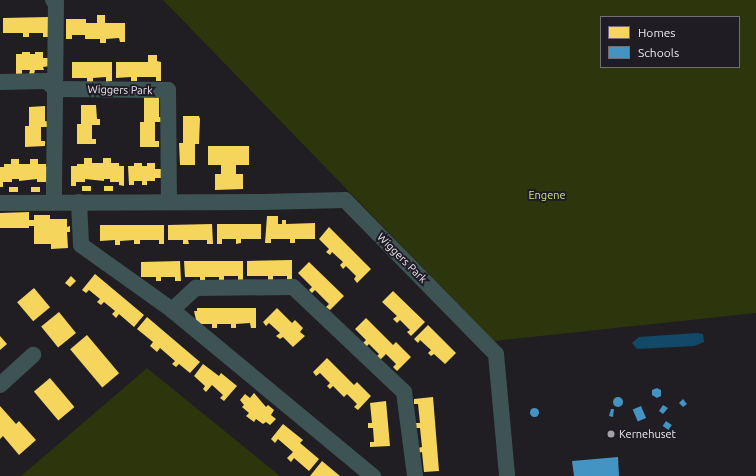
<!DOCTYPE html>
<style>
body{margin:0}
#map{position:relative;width:756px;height:476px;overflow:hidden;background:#201e22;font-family:Ubuntu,sans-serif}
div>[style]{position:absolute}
.green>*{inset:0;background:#2c350c}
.water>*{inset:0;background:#124969}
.homes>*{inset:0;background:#f6d55c;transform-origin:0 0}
.schools>*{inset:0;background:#4393c3;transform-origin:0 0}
.round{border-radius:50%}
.street>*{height:16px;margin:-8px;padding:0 8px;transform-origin:8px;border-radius:8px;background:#3e5454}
.dots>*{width:11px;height:11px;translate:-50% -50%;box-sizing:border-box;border:2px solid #201c24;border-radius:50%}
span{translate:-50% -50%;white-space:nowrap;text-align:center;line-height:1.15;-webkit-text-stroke:4px #201c24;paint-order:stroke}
.street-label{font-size:11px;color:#ece9ef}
.park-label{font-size:11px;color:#c7e37b}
.poi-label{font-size:11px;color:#ece9ef}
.left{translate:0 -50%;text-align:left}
.legend{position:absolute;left:600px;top:16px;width:140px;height:52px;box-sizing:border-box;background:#201c24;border:1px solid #726e75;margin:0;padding:5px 7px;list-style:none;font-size:12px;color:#ece9ef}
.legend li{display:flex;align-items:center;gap:8px;height:20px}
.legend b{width:20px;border:1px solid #726e75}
</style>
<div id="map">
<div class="green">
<i style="clip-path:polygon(evenodd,163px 0,756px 0,756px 313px,494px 341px,163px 0,601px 17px,739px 17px,739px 67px,601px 67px,601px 17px)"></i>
<i style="clip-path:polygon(147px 368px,280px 476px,21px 476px)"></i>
</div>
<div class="water">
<i style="clip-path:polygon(697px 333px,703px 334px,704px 342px,694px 346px,637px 349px,632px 343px,639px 337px)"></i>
</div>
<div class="homes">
<i style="clip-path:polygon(97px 15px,105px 15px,105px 23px,125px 23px,125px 42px,120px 42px,119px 38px,106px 39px,106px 43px,100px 43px,100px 39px,85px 39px,85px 35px,72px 35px,72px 39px,66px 39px,66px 19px,86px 19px,86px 23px,97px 23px)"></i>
<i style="clip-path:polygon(48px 17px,48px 37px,43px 37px,43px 33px,29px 33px,29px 37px,23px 37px,23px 33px,3px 33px,3px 18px)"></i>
<i style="clip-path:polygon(22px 52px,30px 52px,30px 54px,35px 54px,35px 52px,43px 52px,43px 58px,50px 58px,50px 66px,43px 67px,44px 70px,35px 70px,34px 74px,29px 74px,30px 70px,22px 70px,22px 74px,16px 74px,16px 54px,22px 54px)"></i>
<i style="clip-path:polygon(148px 55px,157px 55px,157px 61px,161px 62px,161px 81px,156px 81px,156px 77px,137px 77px,137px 81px,131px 81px,131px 77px,116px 78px,116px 62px,148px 62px)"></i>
<i style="clip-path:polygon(72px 62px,112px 62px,112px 81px,106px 82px,106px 77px,93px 78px,93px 82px,87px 82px,87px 78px,72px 78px)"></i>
<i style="clip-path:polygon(144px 97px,159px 97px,159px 117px,163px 117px,163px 122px,155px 122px,155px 141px,159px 141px,159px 147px,140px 147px,140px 122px,144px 122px)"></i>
<i style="clip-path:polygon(81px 105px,96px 105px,97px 119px,100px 119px,100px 125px,92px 125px,92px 139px,96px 139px,96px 144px,77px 144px,77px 124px,81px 124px)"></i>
<i style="clip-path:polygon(45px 106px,45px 121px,49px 122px,49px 127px,41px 127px,41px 141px,45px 141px,45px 146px,25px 147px,25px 126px,29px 126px,29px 107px)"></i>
<i style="clip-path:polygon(183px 116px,199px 116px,200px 119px,199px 144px,195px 144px,195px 165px,180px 165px,179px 143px,183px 143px)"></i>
<i style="clip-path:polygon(208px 146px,249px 146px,249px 165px,236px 165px,236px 174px,243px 174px,243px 189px,215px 190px,215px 174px,221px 174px,221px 165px,208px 165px)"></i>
<i style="clip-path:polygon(84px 158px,92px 158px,92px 163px,103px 163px,103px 158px,111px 158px,111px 163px,119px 163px,119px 166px,124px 166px,124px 186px,119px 185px,119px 182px,110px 182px,110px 179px,104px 179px,104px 181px,85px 179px,85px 182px,76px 182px,76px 186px,71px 186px,71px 166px,77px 166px,77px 164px,84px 164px)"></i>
<i style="clip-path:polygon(11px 159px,19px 159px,19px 164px,30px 164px,30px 159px,38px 159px,38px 164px,46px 164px,46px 167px,51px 166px,52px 186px,46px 186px,46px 182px,37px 182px,37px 179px,19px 181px,19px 179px,12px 179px,12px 182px,3px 182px,3px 187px,0 187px,0 167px,4px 167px,4px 164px,11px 164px)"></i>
<i style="clip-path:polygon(134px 163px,142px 163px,142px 166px,147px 166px,147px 163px,155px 163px,155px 169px,162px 169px,162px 178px,155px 178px,155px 181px,147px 181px,147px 185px,142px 185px,142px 181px,134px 181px,134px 185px,129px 185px,128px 166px,134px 166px)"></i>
<i style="left:82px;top:186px;width:9px;height:5px"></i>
<i style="left:104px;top:186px;width:9px;height:5px"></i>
<i style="left:9px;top:187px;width:9px;height:5px"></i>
<i style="left:31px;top:187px;width:9px;height:5px"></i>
<i style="clip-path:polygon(29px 212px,29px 220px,34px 220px,34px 215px,50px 215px,50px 219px,67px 219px,67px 227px,70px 226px,70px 232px,67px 232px,68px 248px,51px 249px,51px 244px,34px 244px,34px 226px,29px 226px,29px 228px,0 228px,0 213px)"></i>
<i style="clip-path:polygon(267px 216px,278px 216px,278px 224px,282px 224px,282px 220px,286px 220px,286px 224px,315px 223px,315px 239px,295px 239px,295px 243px,290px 243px,290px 239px,271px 239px,271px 243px,265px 243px)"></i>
<i style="clip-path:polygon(212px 224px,213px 244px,207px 244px,207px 240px,188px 240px,189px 244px,183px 244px,183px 240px,168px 240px,168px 225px)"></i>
<i style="clip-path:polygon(217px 224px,261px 224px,261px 239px,241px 239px,241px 243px,236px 244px,236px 239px,222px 239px,222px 244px,217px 244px)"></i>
<i style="clip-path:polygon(100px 225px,164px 225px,164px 244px,159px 244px,159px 240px,140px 240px,140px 244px,134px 244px,134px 240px,120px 241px,120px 245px,115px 245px,115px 240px,100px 241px)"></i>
<i style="clip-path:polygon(329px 227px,371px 269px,357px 283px,354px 279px,356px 276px,346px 266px,343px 269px,340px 265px,343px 262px,332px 252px,330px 255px,326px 252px,329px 249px,319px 239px)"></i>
<i style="clip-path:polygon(292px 260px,292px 280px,287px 280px,287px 276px,273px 276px,273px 280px,268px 280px,268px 276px,247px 276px,247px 261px)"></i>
<i style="clip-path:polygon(180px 261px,181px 281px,175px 281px,175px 277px,161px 277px,161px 281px,156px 281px,156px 277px,141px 277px,141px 262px)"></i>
<i style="clip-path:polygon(184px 261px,243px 261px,243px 280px,238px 280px,238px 276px,224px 276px,224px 281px,219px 281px,219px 277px,205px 277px,205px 281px,200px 281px,200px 277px,185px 277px)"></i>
<i style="clip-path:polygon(309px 262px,344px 296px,330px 310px,326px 307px,329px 304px,315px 290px,312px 293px,309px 290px,312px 287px,298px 273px)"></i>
<i style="clip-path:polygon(95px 274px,144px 315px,134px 327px,119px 314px,116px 318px,112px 314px,115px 311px,104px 302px,101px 305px,97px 302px,100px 299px,89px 290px,86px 293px,82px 290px)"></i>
<i style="clip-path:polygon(71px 276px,76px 281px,70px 287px,65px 283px)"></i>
<i style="left:34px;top:288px;width:25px;height:22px;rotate:50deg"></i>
<i style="clip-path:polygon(393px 291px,425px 322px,411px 336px,407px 332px,410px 330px,400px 320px,397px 323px,393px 319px,397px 316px,382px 302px)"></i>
<i style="clip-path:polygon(197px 308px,256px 308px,256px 328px,251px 328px,250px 323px,236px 324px,236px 328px,231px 328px,231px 324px,217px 324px,217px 328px,212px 328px,212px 324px,197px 324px,194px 311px,197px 311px)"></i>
<i style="clip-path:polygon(277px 308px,292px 323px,295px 320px,303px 328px,300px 332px,305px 336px,293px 347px,283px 337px,280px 339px,276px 336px,280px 333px,269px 323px,266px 326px,263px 322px)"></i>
<i style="left:59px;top:312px;width:27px;height:23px;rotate:51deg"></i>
<i style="clip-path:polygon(147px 317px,200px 362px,190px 373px,179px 364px,176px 367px,172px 364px,175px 361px,160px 348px,157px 352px,150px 346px,153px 342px,137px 329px)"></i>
<i style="clip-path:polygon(366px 318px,393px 345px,396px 342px,411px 357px,397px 371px,393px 367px,396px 364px,386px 354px,380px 360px,376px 357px,379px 354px,369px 344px,366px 347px,363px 343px,366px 340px,355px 329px)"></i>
<i style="clip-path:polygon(428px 325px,456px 353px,445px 364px,434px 354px,431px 356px,428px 353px,431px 350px,420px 340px,418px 343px,414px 339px)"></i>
<i style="left:87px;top:335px;width:50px;height:22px;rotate:50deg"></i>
<i style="clip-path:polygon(0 336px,7px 344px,0 350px)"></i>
<i style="clip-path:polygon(327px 358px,354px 385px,357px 382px,371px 396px,358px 410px,354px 407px,357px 404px,347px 394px,344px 397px,333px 386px,330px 389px,327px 386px,330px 383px,320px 373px,316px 376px,313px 372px)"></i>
<i style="clip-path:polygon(203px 364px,219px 376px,221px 373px,237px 386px,224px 401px,220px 398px,223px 395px,212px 385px,206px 392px,203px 389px,205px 386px,194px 376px)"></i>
<i style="left:50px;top:378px;width:38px;height:21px;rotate:50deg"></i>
<i style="clip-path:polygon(254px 393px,266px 407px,268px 405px,274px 410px,271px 415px,276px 419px,270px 425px,266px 422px,263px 424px,256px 419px,254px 422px,246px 416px,249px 413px,242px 407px,244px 405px,240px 400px,245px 394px,250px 398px)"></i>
<i style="clip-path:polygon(433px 397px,439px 471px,424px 472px,422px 452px,418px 453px,418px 448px,422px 447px,420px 428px,416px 428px,416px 423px,420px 423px,418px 404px,414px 404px,414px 399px)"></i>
<i style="clip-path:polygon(386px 401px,390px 446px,370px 447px,370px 442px,374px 442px,373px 428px,368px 428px,368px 423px,372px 423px,370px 403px)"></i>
<i style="clip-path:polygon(0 406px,16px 424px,19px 421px,36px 440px,19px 455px,3px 436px,0 439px)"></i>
<i style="clip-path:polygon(283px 424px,303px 440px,300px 443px,319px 459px,309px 471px,294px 458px,291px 462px,287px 458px,293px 452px,278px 439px,275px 443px,271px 439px)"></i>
<i style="clip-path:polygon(322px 461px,340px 476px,310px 476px)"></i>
</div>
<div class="schools">
<i style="clip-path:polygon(657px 388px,661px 390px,661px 396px,657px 398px,652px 395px,652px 390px)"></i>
<i class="round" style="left:613px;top:397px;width:10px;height:10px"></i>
<i style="clip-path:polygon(683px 399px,687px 404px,683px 407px,679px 403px)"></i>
<i style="clip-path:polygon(663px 405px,668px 408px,663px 414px,659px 411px)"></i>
<i style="left:641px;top:406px;width:13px;height:9px;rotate:67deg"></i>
<i class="round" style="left:529.5px;top:407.5px;width:9px;height:9px"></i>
<i style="clip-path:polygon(611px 409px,614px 409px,613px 417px,609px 416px)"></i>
<i style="left:666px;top:421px;width:7px;height:6px;rotate:34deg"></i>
<i style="clip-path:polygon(618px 457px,619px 476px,574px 476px,572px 461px)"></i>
</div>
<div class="street">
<i style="left:53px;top:0;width:3px"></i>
<i style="left:56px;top:0;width:202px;rotate:90.6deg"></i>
<i style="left:0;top:82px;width:46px;rotate:-1.2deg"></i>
<i style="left:46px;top:81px;width:13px;rotate:39deg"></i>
<i style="left:56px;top:89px;width:112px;rotate:0.5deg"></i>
<i style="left:168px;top:90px;width:112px;rotate:89.5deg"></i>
<i style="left:79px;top:202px;width:43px;rotate:87.3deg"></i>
<i style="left:81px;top:245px;width:112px;rotate:35.5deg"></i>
<i style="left:172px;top:310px;width:261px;rotate:39.6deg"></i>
<i style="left:0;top:203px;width:262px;rotate:-0.2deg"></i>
<i style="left:262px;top:202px;width:83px;rotate:-1.4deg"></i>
<i style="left:345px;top:200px;width:216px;rotate:45.6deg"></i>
<i style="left:496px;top:354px;width:122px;rotate:84.8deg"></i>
<i style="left:172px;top:310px;width:33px;rotate:-43deg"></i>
<i style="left:196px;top:288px;width:97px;rotate:-0.6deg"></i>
<i style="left:293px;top:287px;width:153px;rotate:43.4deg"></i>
<i style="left:404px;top:392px;width:85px;rotate:82.5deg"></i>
<i style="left:0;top:385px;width:45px;rotate:-42.3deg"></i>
</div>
<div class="dots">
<i style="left:611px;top:434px;background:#a5a2a7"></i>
</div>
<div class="street-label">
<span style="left:120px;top:90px;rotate:1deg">Wiggers Park</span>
<span style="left:402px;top:258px;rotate:45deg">Wiggers Park</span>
</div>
<div class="park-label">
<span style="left:547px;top:195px">Engene</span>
</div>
<div class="poi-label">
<span class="left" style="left:619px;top:434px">Kernehuset</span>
</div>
<ul class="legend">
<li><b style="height:11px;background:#f6d55c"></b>Homes</li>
<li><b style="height:11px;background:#4393c3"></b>Schools</li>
</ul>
</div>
